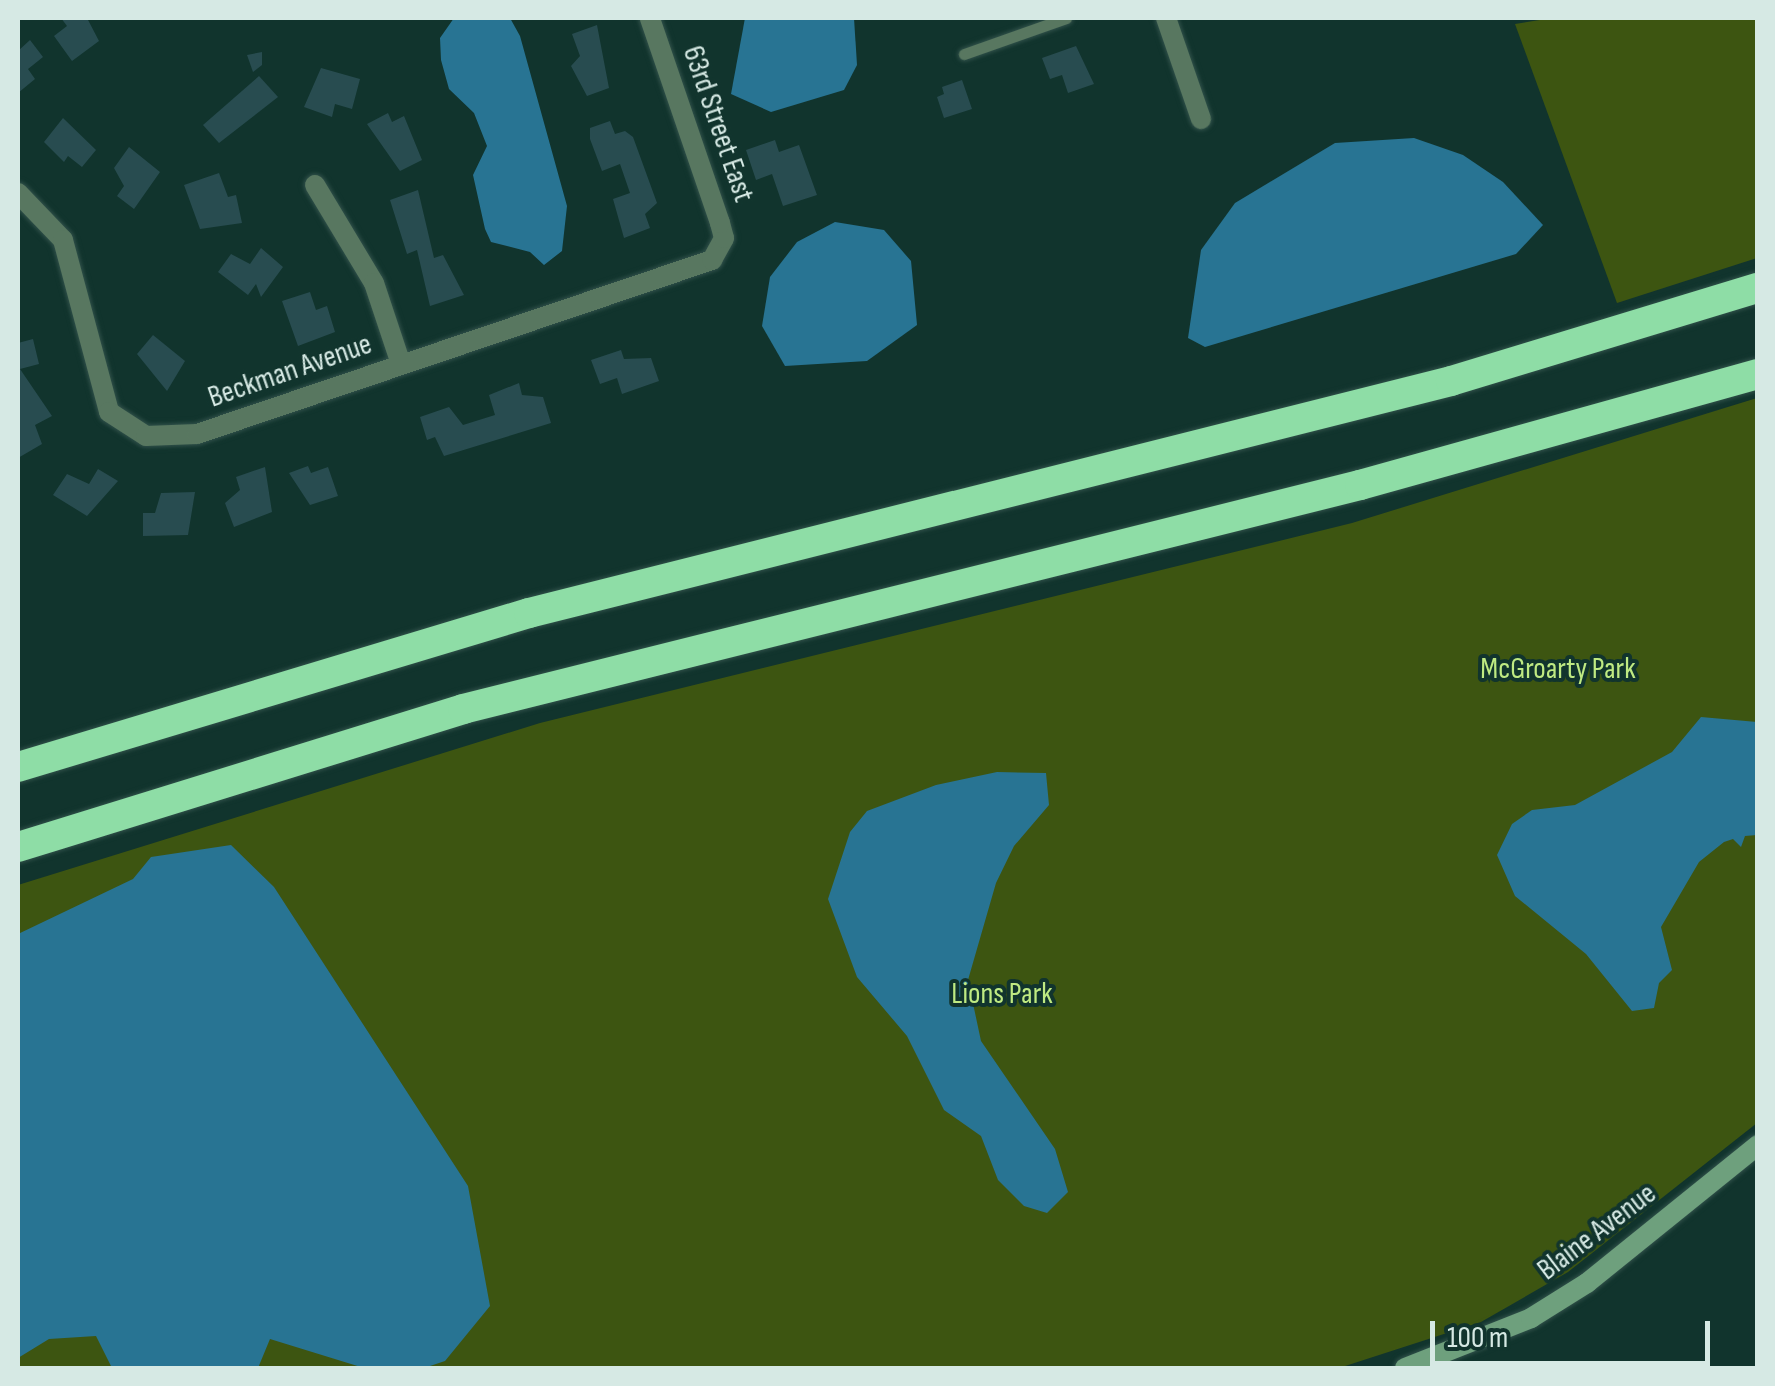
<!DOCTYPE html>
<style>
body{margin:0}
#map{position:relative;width:1775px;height:1386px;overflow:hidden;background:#11342d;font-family:"Sofia Sans Condensed",sans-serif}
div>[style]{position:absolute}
.green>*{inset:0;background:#3d5511}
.water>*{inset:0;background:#287493}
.building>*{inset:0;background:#284c50}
.roads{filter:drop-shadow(0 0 2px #31514a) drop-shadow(0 0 2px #31514a)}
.lane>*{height:11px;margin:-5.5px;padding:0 5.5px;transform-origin:5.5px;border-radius:5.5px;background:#587760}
.street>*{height:20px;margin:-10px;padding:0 10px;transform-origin:10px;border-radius:10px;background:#587760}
.secondary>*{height:20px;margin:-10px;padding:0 10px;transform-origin:10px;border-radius:10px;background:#6ea07d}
.highway>*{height:30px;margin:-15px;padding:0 15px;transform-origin:15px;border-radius:15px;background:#8edda6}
span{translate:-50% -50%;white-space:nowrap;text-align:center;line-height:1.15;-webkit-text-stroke:8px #11342d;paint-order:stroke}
.street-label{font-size:30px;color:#d6e9e4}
.park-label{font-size:30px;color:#bfea82}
.frame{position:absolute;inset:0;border:20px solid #d6e9e4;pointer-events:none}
.scale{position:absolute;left:1430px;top:1321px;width:280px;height:45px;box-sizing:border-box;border:5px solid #d6e9e4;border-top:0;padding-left:12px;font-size:30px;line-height:35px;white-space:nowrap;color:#d6e9e4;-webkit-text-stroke:8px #11342d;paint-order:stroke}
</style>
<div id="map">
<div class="green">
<i style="clip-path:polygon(1552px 18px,1757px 18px,1757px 258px,1617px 303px,1515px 24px)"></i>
<i style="clip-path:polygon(1757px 398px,1757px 1123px,1568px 1272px,1481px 1322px,1339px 1368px,18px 1368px,18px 885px,540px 723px,1352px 523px)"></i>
</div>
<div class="water">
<i style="clip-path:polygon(454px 18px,510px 18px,520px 36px,567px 206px,562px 251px,544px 265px,530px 252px,491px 242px,485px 229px,473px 175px,487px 146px,474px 113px,449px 89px,441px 60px,440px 38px)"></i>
<i style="clip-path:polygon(745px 18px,854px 18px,857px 65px,844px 90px,771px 112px,731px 94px)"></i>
<i style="clip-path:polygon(1414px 138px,1463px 155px,1503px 182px,1543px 225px,1516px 254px,1205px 347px,1188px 338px,1201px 250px,1235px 203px,1335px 143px)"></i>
<i style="clip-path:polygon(835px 222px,884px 230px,911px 261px,917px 325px,867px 361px,785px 366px,762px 326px,770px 277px,797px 242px)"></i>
<i style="clip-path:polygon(1701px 717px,1757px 722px,1757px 835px,1745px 836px,1741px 847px,1733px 839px,1724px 842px,1699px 862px,1661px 927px,1672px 970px,1659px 983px,1654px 1008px,1632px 1011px,1586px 954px,1515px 896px,1497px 855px,1512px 824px,1532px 810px,1575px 805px,1672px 752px)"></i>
<i style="clip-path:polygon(997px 772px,1046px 773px,1049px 805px,1014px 846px,996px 883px,968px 980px,981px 1041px,1055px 1149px,1068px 1192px,1047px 1213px,1024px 1206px,998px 1180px,981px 1136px,944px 1110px,907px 1036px,857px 977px,828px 899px,850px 832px,867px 811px,936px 785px)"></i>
<i style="clip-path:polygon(231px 845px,274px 887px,468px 1186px,490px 1306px,445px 1361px,424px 1368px,364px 1368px,270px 1339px,258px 1368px,112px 1368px,96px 1336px,49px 1339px,18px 1358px,18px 934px,133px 879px,151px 857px)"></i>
</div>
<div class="building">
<i style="clip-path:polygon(61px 18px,87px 18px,99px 41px,72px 61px,54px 36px,67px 26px)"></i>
<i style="clip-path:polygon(597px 25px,609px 88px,587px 96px,571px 66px,580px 56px,572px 34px)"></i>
<i style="clip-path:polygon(30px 40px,43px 57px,28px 69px,35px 79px,18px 93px,18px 51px)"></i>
<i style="clip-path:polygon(1076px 46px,1094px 84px,1068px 93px,1062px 75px,1050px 79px,1042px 58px)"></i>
<i style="clip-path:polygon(262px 52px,262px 65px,253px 72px,247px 55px)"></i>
<i style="clip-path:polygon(321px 68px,360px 79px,352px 109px,335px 104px,332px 117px,304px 107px)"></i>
<i style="clip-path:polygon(259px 76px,278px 97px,219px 143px,203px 125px)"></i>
<i style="clip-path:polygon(962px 80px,972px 109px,944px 118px,937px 97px,944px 94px,942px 87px)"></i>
<i style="clip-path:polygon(388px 113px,392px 122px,404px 116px,422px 160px,400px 171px,367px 124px)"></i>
<i style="clip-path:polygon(63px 118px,96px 150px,82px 167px,68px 156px,64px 162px,44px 142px)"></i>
<i style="clip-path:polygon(610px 121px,615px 134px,625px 131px,633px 137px,657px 203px,645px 214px,650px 228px,624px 238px,613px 199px,630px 193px,620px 164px,602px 171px,590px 139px,590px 128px)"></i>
<i style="clip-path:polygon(775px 140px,779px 152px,799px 145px,817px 195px,783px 206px,772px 174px,756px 180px,746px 150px)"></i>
<i style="clip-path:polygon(129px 147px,160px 172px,134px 209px,117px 196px,124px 186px,114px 168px)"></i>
<i style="clip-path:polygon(219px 173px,228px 197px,236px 195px,242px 223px,200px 229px,184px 185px)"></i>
<i style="clip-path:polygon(418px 190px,434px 258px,443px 255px,464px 295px,430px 306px,417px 250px,407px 254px,390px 200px)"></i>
<i style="clip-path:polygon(261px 248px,283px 267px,261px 297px,256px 284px,248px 295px,218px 272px,231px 254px,250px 264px)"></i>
<i style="clip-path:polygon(310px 292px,316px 310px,327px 306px,335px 332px,298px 346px,282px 301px)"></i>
<i style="clip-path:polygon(153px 335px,185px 361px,167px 391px,137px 354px)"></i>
<i style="clip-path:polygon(33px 339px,39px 364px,20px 369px,52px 416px,35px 425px,42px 444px,18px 458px,18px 343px)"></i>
<i style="clip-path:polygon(621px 350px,624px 359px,651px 358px,659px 381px,622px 394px,617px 378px,600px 384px,591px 360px)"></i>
<i style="clip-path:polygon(519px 383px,522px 395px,543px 397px,551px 423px,444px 456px,435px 437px,427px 440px,420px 417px,449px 407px,463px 425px,495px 415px,489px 395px)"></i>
<i style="clip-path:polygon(308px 466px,311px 473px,328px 467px,338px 496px,310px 505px,289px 473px)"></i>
<i style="clip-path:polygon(265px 467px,272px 512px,234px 527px,225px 503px,240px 490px,236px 477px)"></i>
<i style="clip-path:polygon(98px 469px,118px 481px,87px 516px,53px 495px,67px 474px,89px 484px)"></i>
<i style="clip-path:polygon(195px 492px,188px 535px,143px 536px,143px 513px,155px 513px,161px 493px)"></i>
</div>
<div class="roads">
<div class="lane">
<i style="left:964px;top:54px;width:108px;rotate:-19.4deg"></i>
</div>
<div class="street">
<i style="left:1166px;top:18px;width:107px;rotate:70.9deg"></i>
<i style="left:315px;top:185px;width:114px;rotate:59deg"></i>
<i style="left:374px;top:283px;width:85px;rotate:71.6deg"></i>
<i style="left:18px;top:193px;width:65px;rotate:46.2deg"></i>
<i style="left:63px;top:240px;width:178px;rotate:75deg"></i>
<i style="left:109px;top:412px;width:44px;rotate:33deg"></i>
<i style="left:146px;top:436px;width:51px;rotate:-2.2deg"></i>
<i style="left:197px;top:434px;width:544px;rotate:-18.67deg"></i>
<i style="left:712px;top:260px;width:25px;rotate:-61deg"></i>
<i style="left:724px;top:238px;width:16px;rotate:-105deg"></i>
<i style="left:720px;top:223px;width:217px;rotate:-108.9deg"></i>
</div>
<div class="secondary">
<i style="left:1405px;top:1368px;width:136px;rotate:-21.6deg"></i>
<i style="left:1531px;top:1318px;width:66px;rotate:-32deg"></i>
<i style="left:1587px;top:1283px;width:220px;rotate:-38.9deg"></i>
</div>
<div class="highway">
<i style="left:18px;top:767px;width:534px;rotate:-16.77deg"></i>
<i style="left:529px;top:613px;width:951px;rotate:-14.12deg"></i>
<i style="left:1451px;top:381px;width:321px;rotate:-16.9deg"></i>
<i style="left:18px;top:847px;width:466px;rotate:-17.2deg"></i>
<i style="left:463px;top:709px;width:925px;rotate:-14.02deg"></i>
<i style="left:1360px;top:485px;width:413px;rotate:-15.6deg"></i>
</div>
</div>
<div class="street-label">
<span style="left:718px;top:124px;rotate:71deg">63rd Street East</span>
<span style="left:290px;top:371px;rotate:-19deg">Beckman Avenue</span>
<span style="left:1597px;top:1232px;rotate:-37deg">Blaine Avenue</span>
</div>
<div class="park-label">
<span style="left:1558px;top:669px">McGroarty Park</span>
<span style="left:1002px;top:994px">Lions Park</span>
</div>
<div class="frame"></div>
<div class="scale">100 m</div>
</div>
